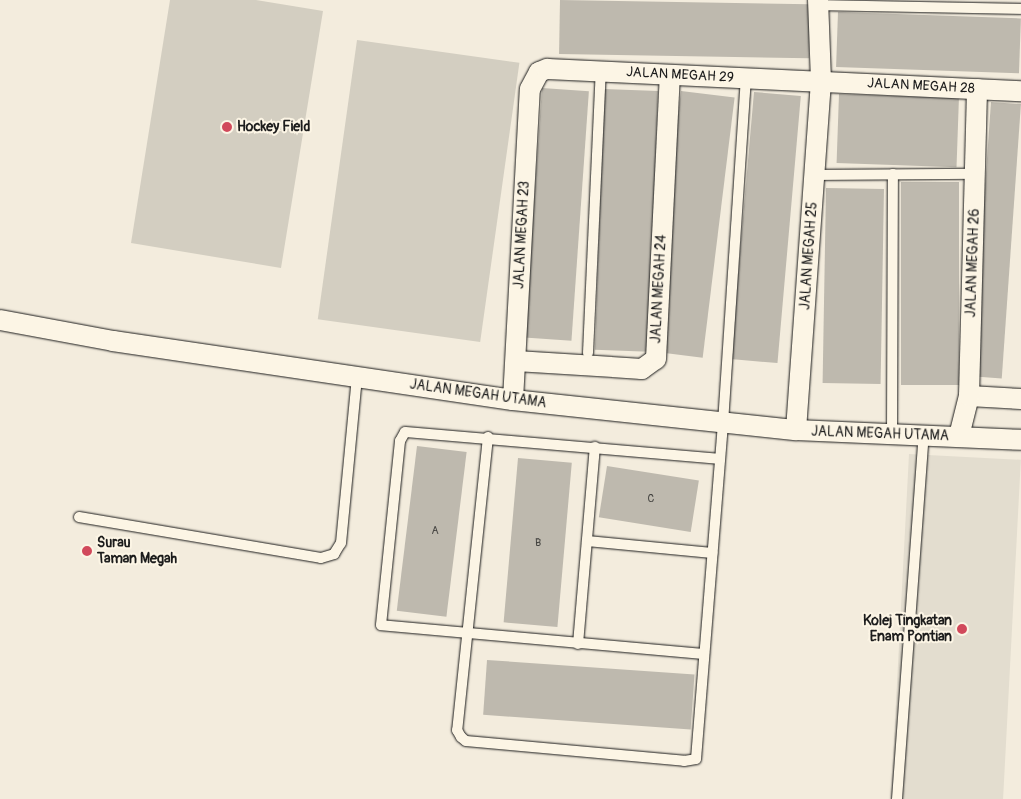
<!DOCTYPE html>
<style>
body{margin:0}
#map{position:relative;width:1021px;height:799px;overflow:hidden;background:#f3ecdd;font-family:Pangolin,sans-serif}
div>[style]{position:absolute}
.built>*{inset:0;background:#e3ddcf;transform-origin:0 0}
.green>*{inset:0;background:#d3cec1;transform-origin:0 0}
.building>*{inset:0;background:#beb9ae;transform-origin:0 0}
.roads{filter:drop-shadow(0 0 1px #1c1c1c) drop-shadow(0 0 1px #1c1c1c)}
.lane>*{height:10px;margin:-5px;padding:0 5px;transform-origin:5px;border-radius:5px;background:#fcf5e5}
.street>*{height:20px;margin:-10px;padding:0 10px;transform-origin:10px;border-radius:10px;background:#fcf5e5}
.dots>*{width:14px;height:14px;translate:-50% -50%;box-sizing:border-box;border:2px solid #fcf5e5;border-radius:50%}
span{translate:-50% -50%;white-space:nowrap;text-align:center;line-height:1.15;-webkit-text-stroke:4px #fcf5e5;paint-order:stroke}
.number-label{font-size:11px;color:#444340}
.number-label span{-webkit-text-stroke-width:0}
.street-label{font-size:14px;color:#1c1c1c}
.poi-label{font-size:14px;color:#1c1c1c;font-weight:700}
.left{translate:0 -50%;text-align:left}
.right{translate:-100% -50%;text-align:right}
</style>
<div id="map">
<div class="built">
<i style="left:909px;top:454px;width:112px;height:345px;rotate:3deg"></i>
</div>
<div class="green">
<i style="clip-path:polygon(170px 0,256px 0,323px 11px,281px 268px,131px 243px)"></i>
<i style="left:357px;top:40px;width:164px;height:282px;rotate:8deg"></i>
</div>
<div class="building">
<i style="left:560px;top:0;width:250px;height:54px;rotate:1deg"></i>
<i style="left:838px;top:12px;width:183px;height:55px;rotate:2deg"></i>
<i style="left:542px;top:88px;width:47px;height:250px;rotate:4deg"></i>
<i style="left:604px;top:89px;width:54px;height:261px;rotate:2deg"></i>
<i style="left:681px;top:91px;width:54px;height:262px;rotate:7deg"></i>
<i style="left:754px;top:92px;width:47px;height:268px;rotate:5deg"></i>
<i style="left:839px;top:94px;width:120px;height:69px;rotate:2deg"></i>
<i style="left:991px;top:102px;width:30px;height:275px;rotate:4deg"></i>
<i style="left:901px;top:182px;width:58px;height:203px"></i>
<i style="left:826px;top:188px;width:58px;height:195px;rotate:1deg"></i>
<i style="left:417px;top:446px;width:50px;height:166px;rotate:7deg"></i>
<i style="left:518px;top:458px;width:54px;height:165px;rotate:5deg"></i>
<i style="left:607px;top:466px;width:93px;height:52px;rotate:9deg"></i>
<i style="left:487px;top:660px;width:208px;height:55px;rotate:4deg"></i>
</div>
<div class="roads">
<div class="lane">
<i style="left:818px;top:5px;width:203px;rotate:1.1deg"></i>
<i style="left:815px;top:175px;width:160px;rotate:-0.4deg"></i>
<i style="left:588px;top:353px;width:281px;rotate:-87.4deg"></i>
<i style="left:892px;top:434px;width:260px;rotate:-89.8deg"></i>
<i style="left:488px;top:437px;width:295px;rotate:96deg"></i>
<i style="left:457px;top:730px;width:8px;rotate:60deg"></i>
<i style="left:461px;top:737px;width:6px;rotate:39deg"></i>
<i style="left:466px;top:741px;width:219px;rotate:5.2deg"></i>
<i style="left:684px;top:761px;width:12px;rotate:-9deg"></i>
<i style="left:696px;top:759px;width:337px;rotate:-85.4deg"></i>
<i style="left:723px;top:423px;width:346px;rotate:-86.2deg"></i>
<i style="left:79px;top:517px;width:245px;rotate:9.6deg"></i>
<i style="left:321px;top:558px;width:14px;rotate:-17deg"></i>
<i style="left:334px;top:554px;width:13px;rotate:-58deg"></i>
<i style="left:341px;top:543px;width:168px;rotate:-84.5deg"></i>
<i style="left:587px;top:541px;width:126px;rotate:5.5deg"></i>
<i style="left:578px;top:644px;width:198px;rotate:-85.1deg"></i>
<i style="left:704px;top:654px;width:324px;rotate:-174.9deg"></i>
<i style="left:381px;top:625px;width:185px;rotate:-84.1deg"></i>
<i style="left:400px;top:441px;width:10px;rotate:-61deg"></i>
<i style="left:405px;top:432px;width:315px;rotate:4.9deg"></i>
<i style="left:897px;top:799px;width:365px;rotate:-85.8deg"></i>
</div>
<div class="street">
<i style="left:0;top:320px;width:115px;rotate:10.5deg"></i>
<i style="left:113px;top:341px;width:404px;rotate:8.4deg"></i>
<i style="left:513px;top:400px;width:285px;rotate:6.1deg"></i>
<i style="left:796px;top:430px;width:225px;rotate:2.5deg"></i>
<i style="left:516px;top:361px;width:126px;rotate:3.6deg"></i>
<i style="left:642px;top:369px;width:17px;rotate:-36deg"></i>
<i style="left:656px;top:359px;width:284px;rotate:-87.2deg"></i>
<i style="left:969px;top:396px;width:52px;rotate:3.3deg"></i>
<i style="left:513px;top:400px;width:311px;rotate:-86.9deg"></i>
<i style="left:530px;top:89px;width:19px;rotate:-62deg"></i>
<i style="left:539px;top:72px;width:9px;rotate:-21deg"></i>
<i style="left:547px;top:69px;width:475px;rotate:2.7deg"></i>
<i style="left:796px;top:430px;width:350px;rotate:-85.9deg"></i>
<i style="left:821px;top:81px;width:81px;rotate:-92.1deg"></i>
<i style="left:959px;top:436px;width:41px;rotate:-76deg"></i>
<i style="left:969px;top:396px;width:307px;rotate:-88.5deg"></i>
</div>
</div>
<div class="dots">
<i style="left:227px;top:127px;background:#d1495b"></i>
<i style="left:87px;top:551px;background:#d1495b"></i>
<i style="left:962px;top:629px;background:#d1495b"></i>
</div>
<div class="number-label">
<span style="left:651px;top:499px">C</span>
<span style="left:435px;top:531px">A</span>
<span style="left:538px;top:543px">B</span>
</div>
<div class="street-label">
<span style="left:680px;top:75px;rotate:3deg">JALAN MEGAH 29</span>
<span style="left:921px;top:86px;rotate:3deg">JALAN MEGAH 28</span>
<span style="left:522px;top:235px;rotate:-87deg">JALAN MEGAH 23</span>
<span style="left:809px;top:256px;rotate:-86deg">JALAN MEGAH 25</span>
<span style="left:973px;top:263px;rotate:-88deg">JALAN MEGAH 26</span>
<span style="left:659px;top:289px;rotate:-87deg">JALAN MEGAH 24</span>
<span style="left:478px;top:394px;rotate:8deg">JALAN MEGAH UTAMA</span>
<span style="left:880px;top:434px;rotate:2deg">JALAN MEGAH UTAMA</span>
</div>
<div class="poi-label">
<span class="left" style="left:237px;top:127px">Hockey Field</span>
<span class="left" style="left:97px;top:551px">Surau<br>Taman Megah</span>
<span class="right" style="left:952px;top:629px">Kolej Tingkatan<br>Enam Pontian</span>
</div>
</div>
